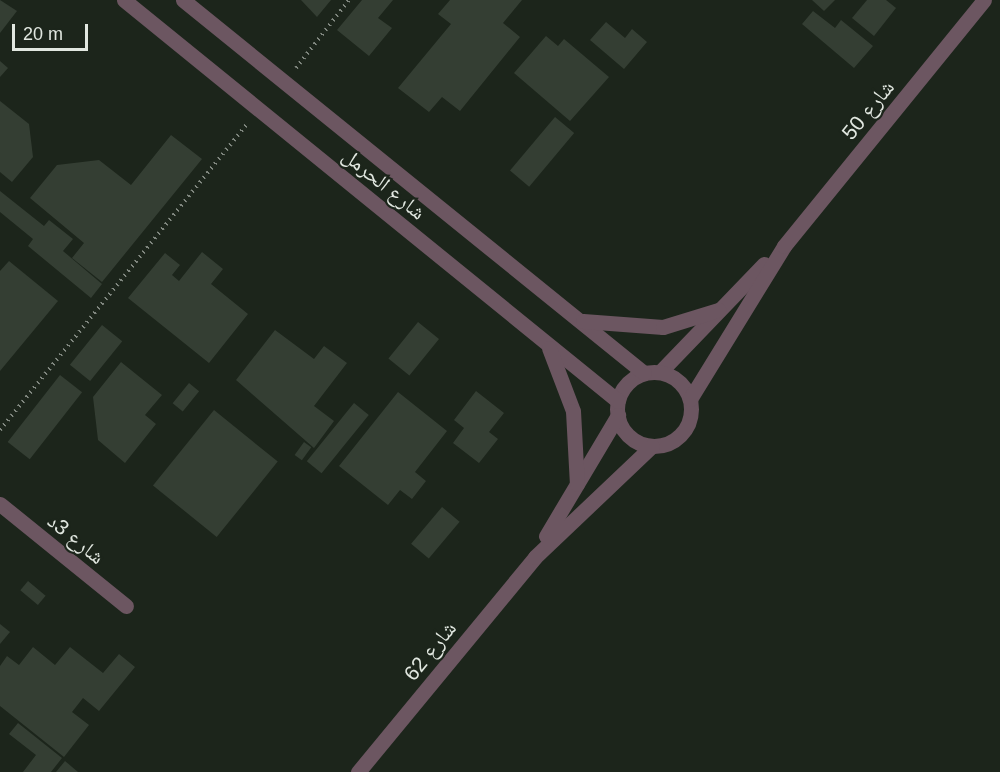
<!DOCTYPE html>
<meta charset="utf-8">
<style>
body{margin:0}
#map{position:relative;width:1000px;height:772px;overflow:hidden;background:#1c251b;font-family:Helvetica,"Noto Naskh Arabic",sans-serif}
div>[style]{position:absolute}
.building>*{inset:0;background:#343e33;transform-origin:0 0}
.path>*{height:4px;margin-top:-2px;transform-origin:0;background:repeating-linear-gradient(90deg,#80877f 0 1.5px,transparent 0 6px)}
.minor>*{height:15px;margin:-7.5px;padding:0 7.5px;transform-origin:7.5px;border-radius:7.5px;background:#6c5661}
.minor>.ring{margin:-7.5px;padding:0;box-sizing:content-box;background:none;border:15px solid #6c5661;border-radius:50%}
.tertiary>*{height:15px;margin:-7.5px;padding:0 7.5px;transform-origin:7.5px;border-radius:7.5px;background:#6c5661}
span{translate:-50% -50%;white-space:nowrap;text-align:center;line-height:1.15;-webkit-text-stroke:4.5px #1c251b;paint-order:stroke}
.street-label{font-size:21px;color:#e1e7e0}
.scale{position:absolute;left:12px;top:24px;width:76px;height:27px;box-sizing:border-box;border:3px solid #e1e7e0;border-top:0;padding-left:8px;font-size:18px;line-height:21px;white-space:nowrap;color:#e1e7e0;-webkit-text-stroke:4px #1c251b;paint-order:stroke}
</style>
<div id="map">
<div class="building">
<i style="clip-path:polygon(0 0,17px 11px,0 33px)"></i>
<i style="clip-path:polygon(301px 0,331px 0,317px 17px)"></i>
<i style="clip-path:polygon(362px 0,393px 0,378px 18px,392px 28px,369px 56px,337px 30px)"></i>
<i style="clip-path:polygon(450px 0,522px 0,503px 23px,520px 37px,460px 111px,442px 97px,429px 112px,398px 88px,451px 24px,438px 14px)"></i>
<i style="clip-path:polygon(812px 0,835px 0,824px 11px)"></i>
<i style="clip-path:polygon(867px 0,886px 0,896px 8px,874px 36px,852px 18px)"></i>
<i style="clip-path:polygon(813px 11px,835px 28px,841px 20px,873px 46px,854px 68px,802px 24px)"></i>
<i style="clip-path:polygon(606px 22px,625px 38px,632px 29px,647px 42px,624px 69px,590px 40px)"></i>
<i style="clip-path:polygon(546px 36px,558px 46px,564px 39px,609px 77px,570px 121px,514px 73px)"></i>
<i style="clip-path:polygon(0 61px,8px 68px,0 77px)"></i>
<i style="clip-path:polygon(0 101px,29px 124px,33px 157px,12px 182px,0 172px)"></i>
<i style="left:555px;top:117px;width:25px;height:70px;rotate:40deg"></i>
<i style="clip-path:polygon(171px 135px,202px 159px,102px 282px,72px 258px,84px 243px,30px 198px,57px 165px,99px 160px,131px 185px)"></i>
<i style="clip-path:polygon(0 191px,44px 226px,49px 220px,73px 239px,63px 251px,102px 284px,91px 298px,28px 246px,33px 239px,0 212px)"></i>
<i style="clip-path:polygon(202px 252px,223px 269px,211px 284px,248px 314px,209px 363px,128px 298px,165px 253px,180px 265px,172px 275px,179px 281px)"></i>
<i style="clip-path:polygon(9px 261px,58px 301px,0 371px,0 271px)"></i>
<i style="left:418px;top:322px;width:27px;height:47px;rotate:39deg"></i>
<i style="left:102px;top:325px;width:26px;height:51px;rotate:39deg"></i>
<i style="clip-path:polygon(275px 330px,314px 359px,324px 346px,347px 363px,314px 406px,334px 421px,314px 448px,236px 380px)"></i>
<i style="clip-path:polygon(121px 362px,162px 395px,145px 415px,156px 424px,125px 463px,98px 440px,93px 397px)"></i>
<i style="left:60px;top:375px;width:28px;height:85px;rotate:38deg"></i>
<i style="left:189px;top:383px;width:13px;height:26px;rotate:39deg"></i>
<i style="clip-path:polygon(476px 391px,504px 413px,489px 432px,498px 439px,479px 463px,453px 443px,464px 428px,454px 420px)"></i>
<i style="clip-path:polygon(398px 392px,447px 431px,415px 472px,426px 481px,412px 499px,400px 490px,388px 505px,339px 466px)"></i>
<i style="left:354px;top:403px;width:19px;height:75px;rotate:39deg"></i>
<i style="left:214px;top:410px;width:82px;height:97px;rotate:39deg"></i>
<i style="left:304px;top:442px;width:9px;height:16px;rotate:36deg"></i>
<i style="left:442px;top:507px;width:23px;height:48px;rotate:40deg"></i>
<i style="left:28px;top:581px;width:23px;height:12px;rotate:40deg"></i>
<i style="clip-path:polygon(0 624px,10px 632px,0 644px)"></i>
<i style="clip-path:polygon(33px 647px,55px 665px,70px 647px,103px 673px,119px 654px,135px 667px,99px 711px,83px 698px,72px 712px,89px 725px,64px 757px,0 706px,0 666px,7px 656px,19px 665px)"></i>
<i style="clip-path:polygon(18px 723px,62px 758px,51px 772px,23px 772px,36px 755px,9px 734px)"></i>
<i style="clip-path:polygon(65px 761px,78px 772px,56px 772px)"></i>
</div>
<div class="path">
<i style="left:296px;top:68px;width:86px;rotate:-52.1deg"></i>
<i style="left:0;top:430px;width:393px;rotate:-51.1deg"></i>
</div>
<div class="minor">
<i style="left:660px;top:372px;width:150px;rotate:-46.1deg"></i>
<i class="ring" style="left:617px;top:372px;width:59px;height:59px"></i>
<i style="left:690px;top:399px;width:180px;rotate:-58.4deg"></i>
<i style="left:784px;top:246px;width:317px;rotate:-50.9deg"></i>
<i style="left:0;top:504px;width:162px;rotate:39deg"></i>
<i style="left:546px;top:536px;width:141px;rotate:-59.2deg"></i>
<i style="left:358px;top:772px;width:278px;rotate:-50.5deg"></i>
<i style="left:535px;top:557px;width:161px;rotate:-43.5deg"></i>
</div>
<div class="tertiary">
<i style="left:124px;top:0;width:636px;rotate:39.07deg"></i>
<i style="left:183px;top:0;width:593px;rotate:38.98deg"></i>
<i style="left:583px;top:321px;width:80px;rotate:4.3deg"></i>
<i style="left:663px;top:327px;width:58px;rotate:-17.2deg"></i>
<i style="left:549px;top:348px;width:67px;rotate:69.1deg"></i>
<i style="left:573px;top:411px;width:73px;rotate:86.9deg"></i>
</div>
<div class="street-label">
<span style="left:868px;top:110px;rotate:-51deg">شارع 50</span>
<span style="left:384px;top:184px;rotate:39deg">شارع الحرمل</span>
<span style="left:76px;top:539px;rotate:39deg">شارع 3د</span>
<span style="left:430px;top:651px;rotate:-51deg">شارع 62</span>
</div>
<div class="scale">20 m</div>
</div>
